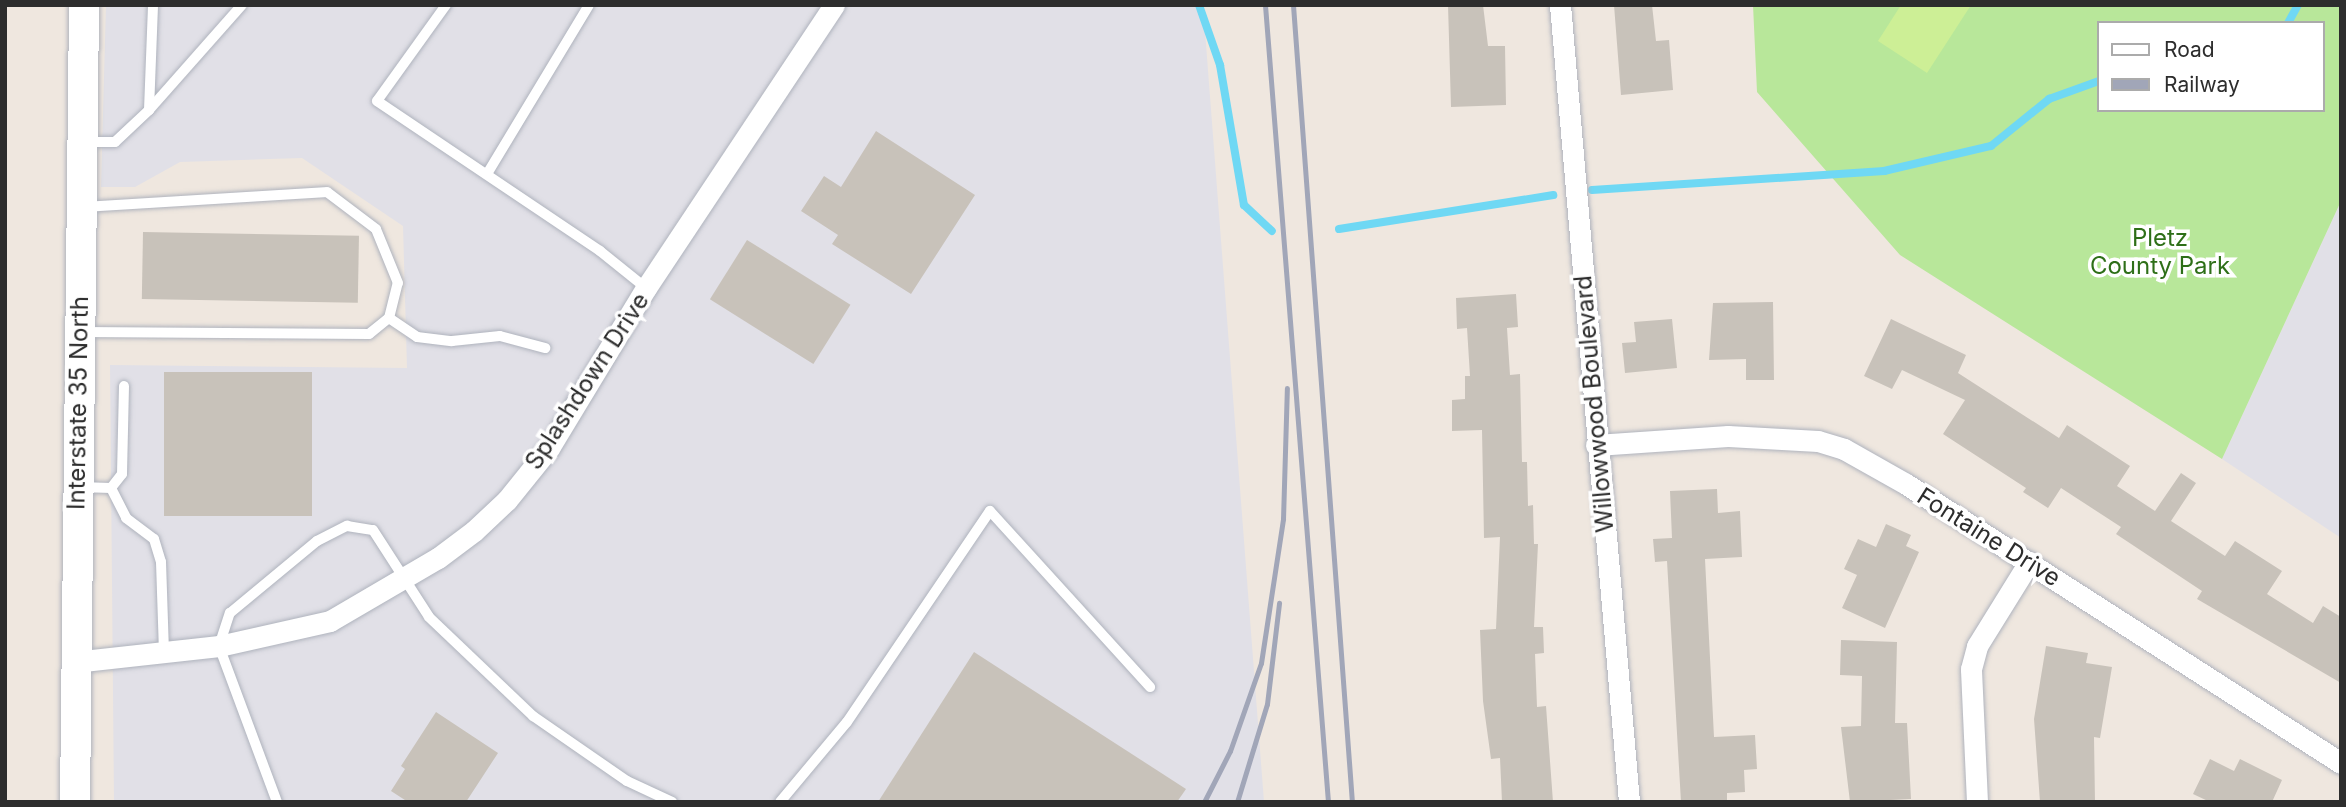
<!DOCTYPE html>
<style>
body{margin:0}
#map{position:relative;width:2346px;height:807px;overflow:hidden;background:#efe7df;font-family:Inter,sans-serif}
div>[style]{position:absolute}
.industrial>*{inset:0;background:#e1e0e7}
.green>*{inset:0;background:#b8e79a}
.pitch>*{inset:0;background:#cdef96}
.stream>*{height:8px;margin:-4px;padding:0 4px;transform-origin:4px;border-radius:4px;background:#6fd8f4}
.building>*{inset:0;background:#c8c2ba;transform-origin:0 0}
.roads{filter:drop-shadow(0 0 2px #afb3bd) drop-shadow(0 0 2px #afb3bd)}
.service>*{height:10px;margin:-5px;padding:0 5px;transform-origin:5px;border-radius:5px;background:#fff}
.minor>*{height:21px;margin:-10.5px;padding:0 10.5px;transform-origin:10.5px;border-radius:10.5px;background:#fff}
.secondary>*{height:30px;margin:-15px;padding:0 15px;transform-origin:15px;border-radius:15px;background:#fff}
.rail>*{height:5px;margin:-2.5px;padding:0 2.5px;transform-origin:2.5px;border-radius:2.5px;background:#a1a6b8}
span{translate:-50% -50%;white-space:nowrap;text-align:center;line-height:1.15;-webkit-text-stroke:7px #fff;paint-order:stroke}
.park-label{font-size:24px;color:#2e6f18}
.street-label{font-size:24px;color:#2d2d2d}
.frame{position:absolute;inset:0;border:7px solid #2d2d2d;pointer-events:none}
.legend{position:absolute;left:2097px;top:21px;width:228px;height:91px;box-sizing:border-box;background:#fff;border:2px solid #ababab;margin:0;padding:9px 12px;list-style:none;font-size:21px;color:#2d2d2d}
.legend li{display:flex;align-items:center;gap:14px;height:35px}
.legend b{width:35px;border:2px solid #ababab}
</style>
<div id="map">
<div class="industrial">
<i style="clip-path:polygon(106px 5px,1203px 5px,1264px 802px,114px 802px,110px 365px,407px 368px,403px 226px,302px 158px,180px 162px,135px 187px,101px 187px)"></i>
<i style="clip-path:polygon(2341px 201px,2341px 538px,2222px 459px)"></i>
</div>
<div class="green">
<i style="clip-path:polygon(evenodd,1753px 5px,2341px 5px,2341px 201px,2222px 459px,1900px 255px,1757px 92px,1753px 5px,2099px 23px,2323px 23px,2323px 110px,2099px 110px,2099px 23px)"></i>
</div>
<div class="pitch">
<i style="clip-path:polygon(1901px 5px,1971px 5px,1927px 73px,1878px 41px)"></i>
</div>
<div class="stream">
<i style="left:1199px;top:5px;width:64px;rotate:70.7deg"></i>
<i style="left:1220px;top:65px;width:142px;rotate:80.3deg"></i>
<i style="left:1244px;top:205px;width:38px;rotate:43deg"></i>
<i style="left:2288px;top:23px;width:21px;rotate:-61deg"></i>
<i style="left:1592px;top:190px;width:293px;rotate:-3.7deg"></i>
<i style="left:1884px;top:171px;width:110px;rotate:-13.2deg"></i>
<i style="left:1991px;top:146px;width:75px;rotate:-39deg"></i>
<i style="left:2049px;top:99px;width:53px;rotate:-19.8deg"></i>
<i style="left:1339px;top:229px;width:217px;rotate:-9deg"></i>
</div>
<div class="building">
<i style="clip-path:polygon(1448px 5px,1483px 5px,1488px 46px,1505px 46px,1506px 105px,1451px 107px)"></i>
<i style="clip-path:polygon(1614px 5px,1652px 5px,1656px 41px,1669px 40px,1673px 90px,1621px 95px)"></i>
<i style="clip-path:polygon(876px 131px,975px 195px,911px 294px,832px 244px,838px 235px,801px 211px,824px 176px,841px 187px)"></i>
<i style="left:143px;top:232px;width:216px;height:67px;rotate:1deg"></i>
<i style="left:747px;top:240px;width:122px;height:70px;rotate:32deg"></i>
<i style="clip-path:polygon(1516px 294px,1518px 327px,1507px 328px,1510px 375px,1520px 374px,1522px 462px,1527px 462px,1528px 506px,1533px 505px,1534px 544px,1538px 544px,1534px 627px,1543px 627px,1544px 653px,1535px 654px,1537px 707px,1546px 706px,1553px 802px,1502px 802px,1500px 758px,1491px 759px,1483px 701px,1480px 630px,1496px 629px,1500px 537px,1484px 538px,1482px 430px,1452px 431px,1452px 400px,1465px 399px,1465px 376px,1470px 376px,1467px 328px,1457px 329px,1456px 298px)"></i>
<i style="clip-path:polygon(1773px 302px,1774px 380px,1746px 380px,1746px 359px,1709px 360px,1713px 303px)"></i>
<i style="clip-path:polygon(1672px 319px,1677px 368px,1625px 373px,1622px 343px,1636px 342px,1634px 322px)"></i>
<i style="clip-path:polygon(1891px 319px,1966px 355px,1958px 373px,2059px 438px,2067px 425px,2130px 466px,2117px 486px,2155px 511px,2181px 473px,2196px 483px,2171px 521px,2225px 556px,2235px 541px,2282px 571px,2267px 594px,2313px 623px,2323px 606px,2341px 617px,2341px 683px,2197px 599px,2202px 591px,2116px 534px,2121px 527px,2061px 488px,2048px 508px,2023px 492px,2026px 488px,1943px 434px,1965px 400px,1902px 370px,1892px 389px,1864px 376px)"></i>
<i style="left:164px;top:372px;width:148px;height:144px"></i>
<i style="clip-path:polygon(1717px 489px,1718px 513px,1740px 511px,1742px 557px,1705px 559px,1714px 737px,1755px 735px,1757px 769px,1744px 770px,1745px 792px,1727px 793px,1727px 802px,1681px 802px,1667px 561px,1655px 562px,1653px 539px,1672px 538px,1670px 491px)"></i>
<i style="clip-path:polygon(1886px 524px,1911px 535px,1906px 546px,1919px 552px,1885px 628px,1842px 608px,1857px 575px,1844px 569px,1858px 539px,1876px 547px)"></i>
<i style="clip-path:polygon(1841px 640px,1897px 642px,1895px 723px,1907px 723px,1911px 799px,1850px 802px,1841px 727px,1861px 726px,1862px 676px,1840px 675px)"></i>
<i style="clip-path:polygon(2046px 646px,2088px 653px,2086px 663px,2112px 667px,2100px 738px,2094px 737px,2095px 802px,2040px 802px,2034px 719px)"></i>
<i style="clip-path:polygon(974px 652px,1186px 789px,1177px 802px,878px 802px)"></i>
<i style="clip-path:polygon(436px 712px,498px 753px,466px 802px,408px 802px,391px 791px,405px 769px,401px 766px)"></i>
<i style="clip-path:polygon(2210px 759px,2234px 771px,2240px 759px,2282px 780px,2272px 802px,2210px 802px,2193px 794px)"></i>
</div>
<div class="roads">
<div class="service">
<i style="left:446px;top:5px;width:118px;rotate:125.7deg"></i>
<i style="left:377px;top:101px;width:269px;rotate:33.9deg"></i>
<i style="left:600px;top:251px;width:59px;rotate:38.8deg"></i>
<i style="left:149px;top:110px;width:140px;rotate:-48.5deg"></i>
<i style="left:85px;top:142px;width:30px"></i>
<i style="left:115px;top:142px;width:47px;rotate:-43.3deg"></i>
<i style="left:149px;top:110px;width:105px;rotate:-87.8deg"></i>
<i style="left:487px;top:174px;width:197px;rotate:-58.9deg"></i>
<i style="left:389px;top:318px;width:34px;rotate:34deg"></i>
<i style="left:417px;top:337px;width:35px;rotate:7deg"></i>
<i style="left:452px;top:341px;width:48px;rotate:-5.9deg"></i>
<i style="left:500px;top:336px;width:47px;rotate:14.9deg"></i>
<i style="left:82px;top:332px;width:287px;rotate:0.4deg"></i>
<i style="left:369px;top:334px;width:26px;rotate:-39deg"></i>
<i style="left:389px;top:318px;width:36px;rotate:-76deg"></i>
<i style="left:398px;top:283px;width:58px;rotate:-112.2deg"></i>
<i style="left:376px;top:229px;width:61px;rotate:-142.9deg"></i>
<i style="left:327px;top:192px;width:243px;rotate:176.5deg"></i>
<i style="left:79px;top:487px;width:32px;rotate:2deg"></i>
<i style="left:111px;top:488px;width:18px;rotate:-52deg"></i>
<i style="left:122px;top:474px;width:88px;rotate:-88.7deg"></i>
<i style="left:111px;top:488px;width:34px;rotate:63deg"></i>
<i style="left:126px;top:518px;width:35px;rotate:37deg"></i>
<i style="left:154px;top:539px;width:24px;rotate:73deg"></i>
<i style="left:161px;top:562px;width:90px;rotate:88.1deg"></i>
<i style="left:277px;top:802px;width:166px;rotate:-110.4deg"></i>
<i style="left:219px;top:646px;width:35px;rotate:-72deg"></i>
<i style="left:230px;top:613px;width:113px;rotate:-39.6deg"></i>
<i style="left:317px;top:541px;width:34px;rotate:-27deg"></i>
<i style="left:347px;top:526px;width:26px;rotate:9deg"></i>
<i style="left:373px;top:530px;width:103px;rotate:57.2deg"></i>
<i style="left:429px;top:617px;width:144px;rotate:43.6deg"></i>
<i style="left:533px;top:716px;width:114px;rotate:34.7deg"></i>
<i style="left:627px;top:781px;width:50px;rotate:25deg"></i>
<i style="left:780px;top:802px;width:104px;rotate:-50.1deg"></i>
<i style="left:847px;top:722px;width:255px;rotate:-55.9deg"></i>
<i style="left:990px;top:511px;width:238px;rotate:47.7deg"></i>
</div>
<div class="minor">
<i style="left:1560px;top:5px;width:800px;rotate:85.05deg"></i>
<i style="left:1596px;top:445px;width:132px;rotate:-3.9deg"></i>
<i style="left:1728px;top:436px;width:90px;rotate:3.2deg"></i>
<i style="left:1818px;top:441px;width:27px;rotate:17deg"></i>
<i style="left:1844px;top:449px;width:71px;rotate:29.4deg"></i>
<i style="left:1906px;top:484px;width:517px;rotate:32.68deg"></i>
<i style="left:74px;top:662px;width:146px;rotate:-6.3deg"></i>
<i style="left:219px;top:646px;width:114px;rotate:-12.7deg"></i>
<i style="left:330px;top:621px;width:125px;rotate:-30.3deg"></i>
<i style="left:438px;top:558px;width:45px;rotate:-36.9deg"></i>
<i style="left:474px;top:531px;width:45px;rotate:-43.2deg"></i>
<i style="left:507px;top:500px;width:67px;rotate:-51.1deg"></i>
<i style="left:549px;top:448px;width:187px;rotate:-58.8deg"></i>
<i style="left:646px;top:288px;width:340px;rotate:-56.4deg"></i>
<i style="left:1977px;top:802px;width:133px;rotate:-92.6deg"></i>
<i style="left:1971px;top:669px;width:24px;rotate:-75deg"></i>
<i style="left:1977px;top:646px;width:99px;rotate:-58.2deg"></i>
</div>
<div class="secondary">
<i style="left:75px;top:802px;width:797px;rotate:-89.35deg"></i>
</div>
</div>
<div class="rail">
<i style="left:1265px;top:5px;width:799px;rotate:85.48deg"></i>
<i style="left:1293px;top:5px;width:799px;rotate:85.77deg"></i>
<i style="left:1204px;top:802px;width:57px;rotate:-63deg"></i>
<i style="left:1230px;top:751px;width:93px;rotate:-70.6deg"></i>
<i style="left:1261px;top:663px;width:146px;rotate:-81.3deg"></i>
<i style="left:1283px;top:519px;width:131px;rotate:-88.3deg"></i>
<i style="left:1237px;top:802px;width:102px;rotate:-73deg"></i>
<i style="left:1267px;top:704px;width:102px;rotate:-83.2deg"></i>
</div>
<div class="park-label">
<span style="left:2160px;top:252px">Pletz<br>County Park</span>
</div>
<div class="street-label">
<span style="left:587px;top:381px;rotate:-57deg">Splashdown Drive</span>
<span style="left:78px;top:403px;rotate:-89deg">Interstate 35 North</span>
<span style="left:1594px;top:404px;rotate:-95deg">Willowwood Boulevard</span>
<span style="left:1989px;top:537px;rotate:32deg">Fontaine Drive</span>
</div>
<div class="frame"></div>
<ul class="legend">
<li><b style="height:9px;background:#fff"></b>Road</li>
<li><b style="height:9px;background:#a1a6b8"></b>Railway</li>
</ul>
</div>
